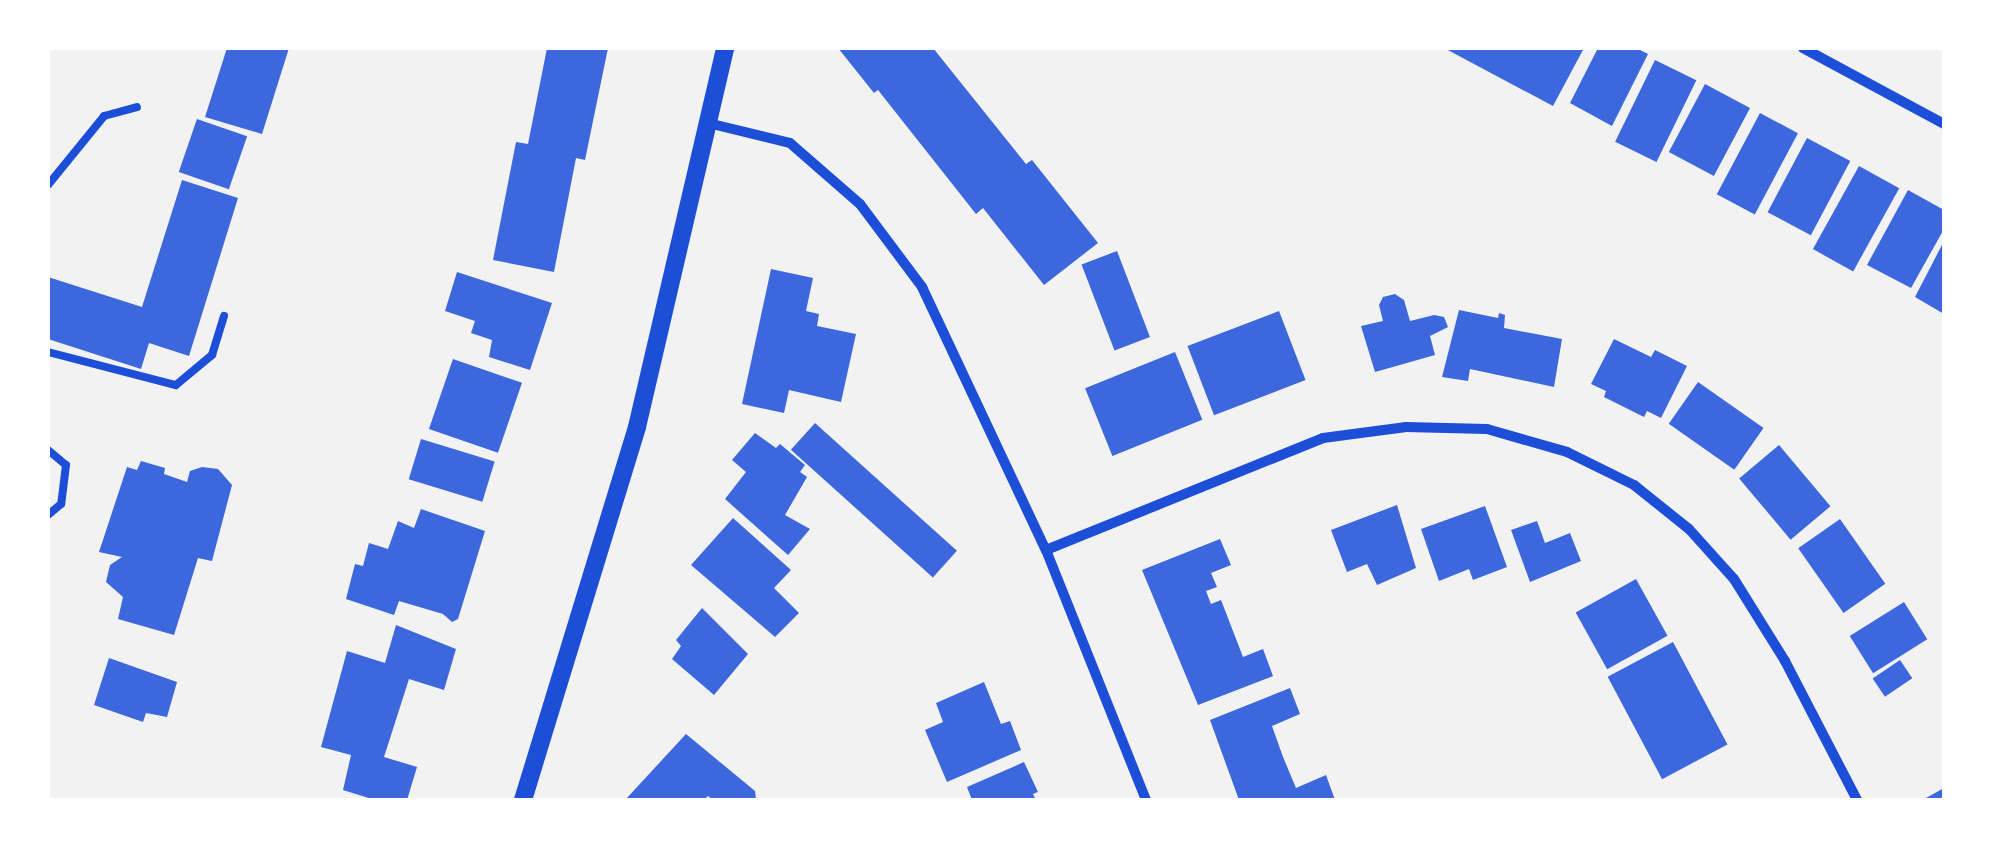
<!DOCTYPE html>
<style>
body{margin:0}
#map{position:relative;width:1992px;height:848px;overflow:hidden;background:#f2f2f2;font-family:"Work Sans",sans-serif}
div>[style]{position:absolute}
.building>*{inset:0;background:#3d67dc;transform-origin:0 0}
.service>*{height:8px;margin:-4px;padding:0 4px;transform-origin:4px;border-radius:4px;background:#1d4ed8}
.minor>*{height:10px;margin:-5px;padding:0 5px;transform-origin:5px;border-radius:5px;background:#1d4ed8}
.tertiary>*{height:18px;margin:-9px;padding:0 9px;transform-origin:9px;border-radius:9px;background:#1d4ed8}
span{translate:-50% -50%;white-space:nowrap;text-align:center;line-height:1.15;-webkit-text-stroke:8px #fff;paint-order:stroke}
.frame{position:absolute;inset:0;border:50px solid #fff;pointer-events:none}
</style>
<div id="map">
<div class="building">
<i style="clip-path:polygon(227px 48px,289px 48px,262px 134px,205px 117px)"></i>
<i style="clip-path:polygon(547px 48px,608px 48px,585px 160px,576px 158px,554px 272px,493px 260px,516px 142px,528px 144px)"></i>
<i style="clip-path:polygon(838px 48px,933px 48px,1026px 164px,1032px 160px,1098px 243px,1044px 285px,983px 208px,976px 214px,878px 90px,874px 93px)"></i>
<i style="clip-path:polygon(1444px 48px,1584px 48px,1553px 106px)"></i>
<i style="clip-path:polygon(1598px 48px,1636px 48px,1648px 54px,1612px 126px,1570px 103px)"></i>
<i style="left:1655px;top:60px;width:46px;height:91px;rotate:26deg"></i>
<i style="left:1705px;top:84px;width:51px;height:77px;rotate:28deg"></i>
<i style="left:1760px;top:113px;width:43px;height:92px;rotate:28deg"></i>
<i style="left:197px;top:119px;width:53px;height:56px;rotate:19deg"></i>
<i style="left:1807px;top:138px;width:49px;height:84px;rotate:28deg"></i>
<i style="left:1859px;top:166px;width:46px;height:95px;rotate:29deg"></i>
<i style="clip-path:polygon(182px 180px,238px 198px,189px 356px,149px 343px,141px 369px,48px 339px,48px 277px,142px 307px)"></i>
<i style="clip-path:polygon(1908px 190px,1944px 210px,1944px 229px,1911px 288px,1867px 265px)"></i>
<i style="clip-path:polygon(1944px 241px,1944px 314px,1915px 297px)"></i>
<i style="left:1117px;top:251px;width:92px;height:38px;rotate:69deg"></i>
<i style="clip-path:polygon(771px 269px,813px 278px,806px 311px,819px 314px,817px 326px,856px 334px,841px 402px,789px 390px,784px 413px,742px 404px)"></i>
<i style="clip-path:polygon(457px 272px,552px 303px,530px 370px,489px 357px,492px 340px,471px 333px,475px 321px,445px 311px)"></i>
<i style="clip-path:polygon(1395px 294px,1404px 300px,1410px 321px,1434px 315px,1444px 317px,1448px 327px,1430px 336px,1435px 355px,1375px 372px,1361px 326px,1383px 321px,1379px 305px,1383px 297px)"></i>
<i style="clip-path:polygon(1459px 310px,1498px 318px,1499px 313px,1505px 315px,1504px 328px,1562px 339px,1554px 387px,1470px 369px,1468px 381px,1442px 377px)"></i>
<i style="left:1279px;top:311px;width:74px;height:98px;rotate:69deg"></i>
<i style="clip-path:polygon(1614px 339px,1651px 357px,1655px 350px,1687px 366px,1661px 418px,1647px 411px,1644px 417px,1604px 397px,1606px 391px,1591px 384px)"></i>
<i style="left:1175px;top:352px;width:73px;height:97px;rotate:68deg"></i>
<i style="left:453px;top:359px;width:73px;height:74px;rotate:19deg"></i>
<i style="left:1698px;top:382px;width:80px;height:51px;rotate:35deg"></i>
<i style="left:815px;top:423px;width:191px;height:36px;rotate:42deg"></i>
<i style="clip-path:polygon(755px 433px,776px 448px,780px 444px,805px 465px,800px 472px,807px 477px,785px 515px,810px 529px,788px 555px,725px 499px,746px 472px,732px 460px)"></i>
<i style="left:421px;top:439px;width:77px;height:42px;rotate:17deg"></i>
<i style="left:1779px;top:445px;width:80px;height:52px;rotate:50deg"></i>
<i style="clip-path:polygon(141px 461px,165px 468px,164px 474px,187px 482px,190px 471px,202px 467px,218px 469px,232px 485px,212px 561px,198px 558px,174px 635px,118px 619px,123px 597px,106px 582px,110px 565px,122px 557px,99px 552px,127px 467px,137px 470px)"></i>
<i style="clip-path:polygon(1397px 505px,1416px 568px,1377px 585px,1367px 564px,1347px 572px,1331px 530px)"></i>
<i style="clip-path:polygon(1485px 506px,1507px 567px,1473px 580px,1469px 569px,1439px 581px,1421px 529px)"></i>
<i style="clip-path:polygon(421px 509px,485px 531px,458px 619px,452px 622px,443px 614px,399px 601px,394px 615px,346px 599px,355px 564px,363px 566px,369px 543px,388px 549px,398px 521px,414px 528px)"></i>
<i style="clip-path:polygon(733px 518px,791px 570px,774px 588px,799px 613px,775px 637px,691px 565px)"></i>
<i style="left:1840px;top:519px;width:79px;height:51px;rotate:55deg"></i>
<i style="clip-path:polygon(1537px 521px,1545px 543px,1570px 533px,1581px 561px,1530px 582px,1511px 530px)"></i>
<i style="clip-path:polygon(1220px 539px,1231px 565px,1211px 573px,1217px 587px,1206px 591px,1211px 604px,1221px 600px,1243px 657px,1263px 649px,1273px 676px,1198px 705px,1142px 570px)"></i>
<i style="left:1636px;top:579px;width:65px;height:69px;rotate:61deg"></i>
<i style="left:1904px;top:602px;width:44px;height:64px;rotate:58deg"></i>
<i style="clip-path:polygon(702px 608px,748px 654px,714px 695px,672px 659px,681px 646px,676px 640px)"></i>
<i style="clip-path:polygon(396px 625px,456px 649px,444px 690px,409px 679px,384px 757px,417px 767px,407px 800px,375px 800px,343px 790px,351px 755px,321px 747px,347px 651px,385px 663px)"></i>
<i style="left:1673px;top:642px;width:116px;height:74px;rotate:62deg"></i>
<i style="clip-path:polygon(109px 658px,177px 682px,167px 717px,146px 713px,143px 722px,94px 705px)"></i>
<i style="left:1900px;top:660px;width:22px;height:33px;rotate:56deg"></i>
<i style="clip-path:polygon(984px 682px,1001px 724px,1010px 721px,1021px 750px,947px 782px,925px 730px,943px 722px,936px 703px)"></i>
<i style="clip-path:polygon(1290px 688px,1300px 714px,1272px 726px,1283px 757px,1296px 788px,1326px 775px,1335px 800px,1239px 800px,1210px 720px)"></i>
<i style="clip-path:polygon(686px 734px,755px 791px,756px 800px,713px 800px,708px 796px,704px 800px,626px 799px)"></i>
<i style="clip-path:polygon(1024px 762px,1038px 792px,1033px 794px,1036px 800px,972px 800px,967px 787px)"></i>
<i style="clip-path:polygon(1944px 788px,1944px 800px,1927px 800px,1926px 798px)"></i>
</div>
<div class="service">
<i style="left:48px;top:185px;width:89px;rotate:-50.9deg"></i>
<i style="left:104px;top:116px;width:34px;rotate:-15deg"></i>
<i style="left:48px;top:352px;width:132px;rotate:14.5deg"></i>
<i style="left:176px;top:385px;width:47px;rotate:-39.8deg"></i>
<i style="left:212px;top:355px;width:41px;rotate:-72.9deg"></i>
<i style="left:48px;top:450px;width:23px;rotate:40deg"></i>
<i style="left:66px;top:465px;width:39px;rotate:97deg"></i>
<i style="left:61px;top:504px;width:17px;rotate:140deg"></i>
</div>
<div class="minor">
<i style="left:1803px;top:48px;width:160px;rotate:28.3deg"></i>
<i style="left:708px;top:123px;width:84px;rotate:13.7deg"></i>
<i style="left:790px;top:143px;width:93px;rotate:41.1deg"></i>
<i style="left:860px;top:204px;width:104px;rotate:53.2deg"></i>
<i style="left:922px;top:287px;width:291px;rotate:64.8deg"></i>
<i style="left:1046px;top:550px;width:269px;rotate:68.2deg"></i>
<i style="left:1046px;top:550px;width:299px;rotate:-22deg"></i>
<i style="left:1323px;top:438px;width:84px;rotate:-7.5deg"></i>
<i style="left:1406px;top:427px;width:81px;rotate:1.4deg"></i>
<i style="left:1487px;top:429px;width:83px;rotate:16deg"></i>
<i style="left:1567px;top:452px;width:75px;rotate:26.2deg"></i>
<i style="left:1634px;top:485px;width:70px;rotate:38.7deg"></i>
<i style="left:1689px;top:529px;width:67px;rotate:48deg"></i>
<i style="left:1734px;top:579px;width:97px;rotate:58.1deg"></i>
<i style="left:1785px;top:661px;width:157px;rotate:62.6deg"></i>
</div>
<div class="tertiary">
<i style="left:523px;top:800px;width:390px;rotate:-73deg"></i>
<i style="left:637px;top:427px;width:389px;rotate:-76.9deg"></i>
</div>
<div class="frame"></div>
</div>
